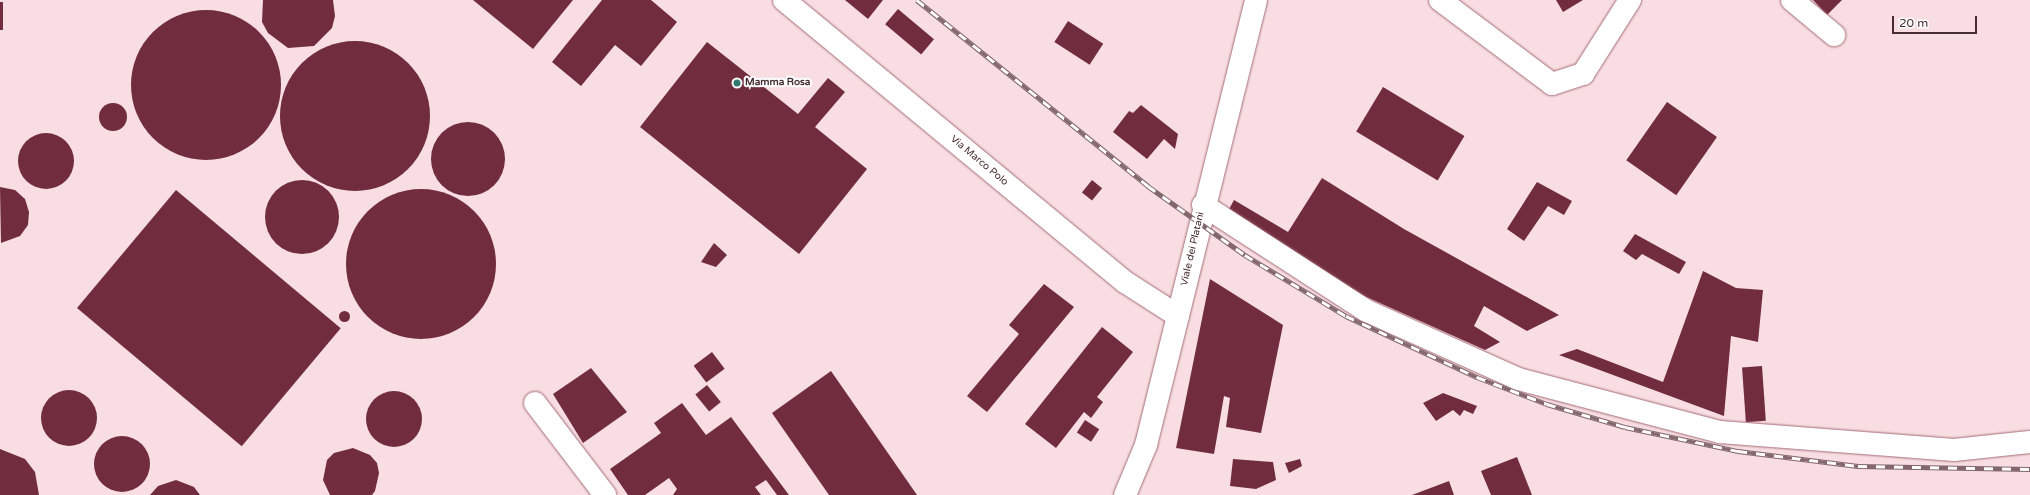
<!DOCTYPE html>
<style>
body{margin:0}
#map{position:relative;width:2030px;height:495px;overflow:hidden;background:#f8dee2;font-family:"Varela Round",sans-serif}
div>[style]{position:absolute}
.building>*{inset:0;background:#712d3e;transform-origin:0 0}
.round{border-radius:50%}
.roads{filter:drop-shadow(0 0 1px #a56b76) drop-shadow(0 0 1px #a56b76)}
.minor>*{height:22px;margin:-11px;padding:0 11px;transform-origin:11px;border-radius:11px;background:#fff}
.rail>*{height:4.5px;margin-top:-2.25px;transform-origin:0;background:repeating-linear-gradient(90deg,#fff 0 9px,#82686d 0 18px);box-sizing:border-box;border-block:1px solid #82686d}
.dots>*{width:11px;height:11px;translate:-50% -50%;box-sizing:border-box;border:2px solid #fff;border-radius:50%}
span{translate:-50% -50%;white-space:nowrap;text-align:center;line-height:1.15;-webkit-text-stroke:4px #fff;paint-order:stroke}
.poi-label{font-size:10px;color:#462d32;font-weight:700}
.left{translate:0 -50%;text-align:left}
.street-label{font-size:10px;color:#462d32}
.scale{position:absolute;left:1892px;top:16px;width:85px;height:18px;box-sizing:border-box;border:2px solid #462d32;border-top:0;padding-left:5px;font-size:12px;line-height:14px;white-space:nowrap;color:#462d32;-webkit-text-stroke:3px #fff;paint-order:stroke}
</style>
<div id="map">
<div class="building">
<i style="clip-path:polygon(263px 0,333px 0,335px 16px,332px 28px,314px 46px,288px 48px,268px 33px,262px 22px)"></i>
<i style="clip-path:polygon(473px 0,573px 0,533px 49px)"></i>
<i style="clip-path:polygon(602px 0,651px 0,677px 22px,641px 66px,615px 45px,581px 86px,552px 62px)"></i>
<i style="clip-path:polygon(845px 0,883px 0,868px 19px)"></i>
<i style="clip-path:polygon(1556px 0,1583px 0,1563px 12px)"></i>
<i style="clip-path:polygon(1813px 0,1842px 0,1827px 15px)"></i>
<i style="left:0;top:2px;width:3px;height:28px"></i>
<i style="left:898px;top:9px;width:47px;height:20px;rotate:40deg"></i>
<i class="round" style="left:131px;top:10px;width:150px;height:150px"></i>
<i style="left:1068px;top:21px;width:42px;height:25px;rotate:33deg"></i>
<i class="round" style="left:280px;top:41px;width:150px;height:150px"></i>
<i style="clip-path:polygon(707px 42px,798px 114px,828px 78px,845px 92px,815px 127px,867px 169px,799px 254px,640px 127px)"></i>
<i style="left:1383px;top:87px;width:95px;height:52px;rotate:31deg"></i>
<i style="left:1667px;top:102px;width:61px;height:71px;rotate:35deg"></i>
<i class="round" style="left:99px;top:103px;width:28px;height:28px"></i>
<i style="clip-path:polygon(1141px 105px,1178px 134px,1175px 149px,1164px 139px,1147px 159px,1113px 132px,1129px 111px,1133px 113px)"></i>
<i class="round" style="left:431px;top:122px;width:74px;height:74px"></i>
<i class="round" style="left:18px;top:133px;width:56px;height:56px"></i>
<i style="clip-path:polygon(1322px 178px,1404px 229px,1559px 315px,1527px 331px,1484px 306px,1474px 326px,1500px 342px,1485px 350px,1364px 296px,1227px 213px,1234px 200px,1288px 232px)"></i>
<i class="round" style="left:265px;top:180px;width:74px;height:74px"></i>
<i style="left:1092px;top:180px;width:13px;height:16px;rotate:39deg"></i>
<i style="clip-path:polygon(1537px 182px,1572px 201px,1564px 215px,1548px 206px,1524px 241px,1507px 229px)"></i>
<i style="clip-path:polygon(0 187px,15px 190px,25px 199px,29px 212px,28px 225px,20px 236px,1px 243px)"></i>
<i class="round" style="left:346px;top:189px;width:150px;height:150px"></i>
<i style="left:176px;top:190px;width:215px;height:154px;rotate:40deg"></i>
<i style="clip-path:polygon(1635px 234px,1686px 262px,1679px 274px,1642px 254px,1636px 260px,1623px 251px)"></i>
<i style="clip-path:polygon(714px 243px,727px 255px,716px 267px,701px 262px)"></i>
<i style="clip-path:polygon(1703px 271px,1736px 288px,1763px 290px,1758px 342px,1731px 336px,1724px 416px,1559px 355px,1577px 349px,1663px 382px)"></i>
<i style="clip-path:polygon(1210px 279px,1283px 325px,1261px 433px,1226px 427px,1230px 398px,1224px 396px,1214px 454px,1176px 448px)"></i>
<i style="clip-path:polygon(1044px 284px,1074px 307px,987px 412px,967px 396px,1019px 334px,1009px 325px)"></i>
<i class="round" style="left:338.5px;top:310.5px;width:11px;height:11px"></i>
<i style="clip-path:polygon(1102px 327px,1133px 352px,1097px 397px,1103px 402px,1091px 418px,1084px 412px,1056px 448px,1025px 424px)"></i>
<i style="left:712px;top:352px;width:21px;height:23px;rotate:53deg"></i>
<i style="left:1762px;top:366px;width:55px;height:20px;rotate:86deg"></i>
<i style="clip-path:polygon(591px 368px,627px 412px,583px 443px,553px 394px)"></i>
<i style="clip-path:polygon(831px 371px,917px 495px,829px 495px,772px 413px)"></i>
<i style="left:707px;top:385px;width:22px;height:15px;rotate:51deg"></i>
<i class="round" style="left:41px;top:390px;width:56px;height:56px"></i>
<i class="round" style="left:366px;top:391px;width:56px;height:56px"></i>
<i style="clip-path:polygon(1443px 393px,1477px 406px,1473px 414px,1464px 410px,1460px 416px,1453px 410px,1436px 421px,1423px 403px)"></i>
<i style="clip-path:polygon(682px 403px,706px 435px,731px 417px,789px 495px,777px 495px,766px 480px,755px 487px,761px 495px,673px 495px,677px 489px,669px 478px,645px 495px,628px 495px,610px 469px,661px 433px,654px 423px)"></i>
<i style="left:1085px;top:420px;width:17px;height:15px;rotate:33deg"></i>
<i class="round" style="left:94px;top:436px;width:56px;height:56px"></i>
<i style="clip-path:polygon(353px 448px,370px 455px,377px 463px,379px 473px,375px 491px,372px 495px,330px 495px,323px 480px,327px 460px,334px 453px)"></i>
<i style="clip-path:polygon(0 449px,25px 459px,35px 472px,39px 495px,0 495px)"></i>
<i style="clip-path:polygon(1517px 457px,1532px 495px,1491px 495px,1481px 471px)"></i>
<i style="clip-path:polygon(1233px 459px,1273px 462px,1276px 480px,1256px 489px,1230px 486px)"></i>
<i style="clip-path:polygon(1300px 459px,1302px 466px,1289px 473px,1285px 463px)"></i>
<i style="clip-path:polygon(176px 480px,194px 487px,200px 495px,150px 495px,158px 486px)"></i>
<i style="clip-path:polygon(1449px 481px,1454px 495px,1412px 495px)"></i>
</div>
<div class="roads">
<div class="minor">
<i style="left:784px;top:0;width:442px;rotate:39.6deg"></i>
<i style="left:1125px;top:282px;width:63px;rotate:32.7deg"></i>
<i style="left:1440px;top:0;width:140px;rotate:36.9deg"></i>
<i style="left:1552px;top:84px;width:33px;rotate:-18deg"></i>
<i style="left:1583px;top:74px;width:88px;rotate:-57.6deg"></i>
<i style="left:1792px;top:0;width:55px;rotate:39.8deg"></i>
<i style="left:1203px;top:205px;width:195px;rotate:32.9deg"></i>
<i style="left:1367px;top:311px;width:166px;rotate:24.2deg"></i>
<i style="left:1518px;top:379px;width:209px;rotate:14.7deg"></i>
<i style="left:1720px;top:432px;width:235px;rotate:4.4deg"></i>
<i style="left:1954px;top:450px;width:76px;rotate:-6deg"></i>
<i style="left:535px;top:403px;width:116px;rotate:52.7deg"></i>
<i style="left:1125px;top:495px;width:54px;rotate:-67.2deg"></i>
<i style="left:1146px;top:445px;width:458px;rotate:-76.1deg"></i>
</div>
</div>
<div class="rail">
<i style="left:917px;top:0;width:297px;rotate:38.8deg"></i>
<i style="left:1148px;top:186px;width:119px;rotate:35.4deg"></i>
<i style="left:1245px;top:255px;width:118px;rotate:31.1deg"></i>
<i style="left:1346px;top:316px;width:145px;rotate:25deg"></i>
<i style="left:1477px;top:377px;width:75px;rotate:21.1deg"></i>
<i style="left:1547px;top:404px;width:81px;rotate:16.4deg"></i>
<i style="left:1625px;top:427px;width:116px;rotate:12deg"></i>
<i style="left:1738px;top:451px;width:121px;rotate:7.1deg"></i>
<i style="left:1858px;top:466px;width:172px;rotate:1deg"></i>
</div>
<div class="dots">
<i style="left:737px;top:83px;background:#317871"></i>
</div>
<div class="poi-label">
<span class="left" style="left:745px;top:83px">Mamma Rosa</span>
</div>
<div class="street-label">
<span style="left:979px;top:161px;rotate:40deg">Via Marco Polo</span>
<span style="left:1193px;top:249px;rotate:-77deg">Viale dei Platani</span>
</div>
<div class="scale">20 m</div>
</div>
